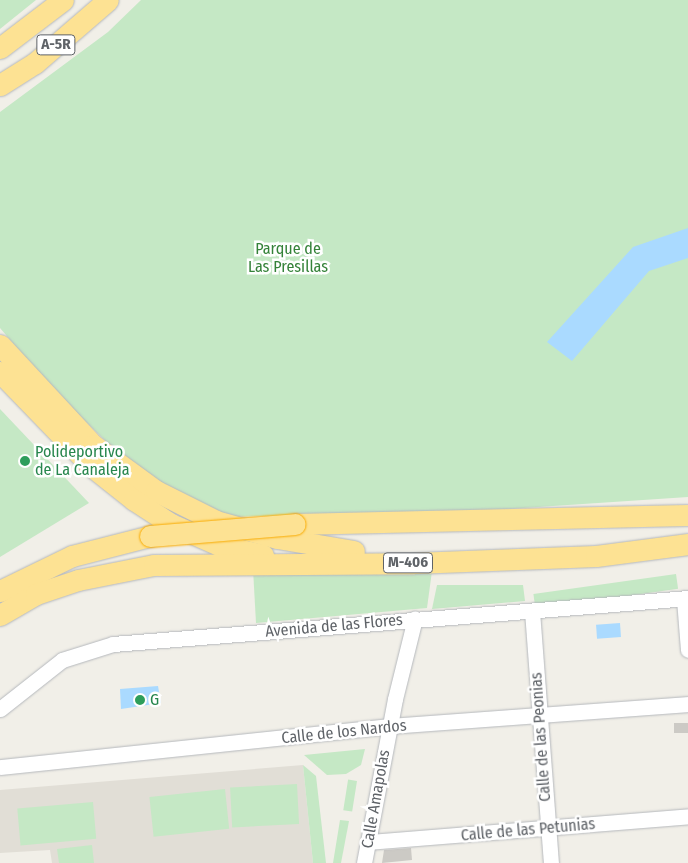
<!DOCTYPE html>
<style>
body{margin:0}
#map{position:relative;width:688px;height:863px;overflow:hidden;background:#f1efe8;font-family:"Fira Sans Condensed",sans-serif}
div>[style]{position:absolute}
.education>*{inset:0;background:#e1ded6}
.green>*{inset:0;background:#c5e8c5;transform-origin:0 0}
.water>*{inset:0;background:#aadaff;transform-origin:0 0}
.building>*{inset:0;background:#cccac5;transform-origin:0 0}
.roads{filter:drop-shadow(0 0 1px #b5b8bc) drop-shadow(0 0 1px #b5b8bc)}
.minor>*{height:15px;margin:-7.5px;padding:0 7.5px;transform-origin:7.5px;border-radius:7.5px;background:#fff}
.highway>*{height:21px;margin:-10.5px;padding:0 10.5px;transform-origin:10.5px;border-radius:10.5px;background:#fde293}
.bridges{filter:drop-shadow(0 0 1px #f9ab00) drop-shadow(0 0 1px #f9ab00)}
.highway-bridge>*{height:21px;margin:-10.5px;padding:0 10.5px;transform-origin:10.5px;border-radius:10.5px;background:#fde293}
.dots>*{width:14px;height:14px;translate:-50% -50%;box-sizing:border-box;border:2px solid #fff;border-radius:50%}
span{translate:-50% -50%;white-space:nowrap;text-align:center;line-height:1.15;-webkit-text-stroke:5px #fff;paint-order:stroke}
.shield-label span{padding:1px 4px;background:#fff;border:1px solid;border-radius:4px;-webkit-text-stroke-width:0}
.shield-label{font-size:15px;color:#5f6368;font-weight:700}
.park-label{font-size:16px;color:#348238}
.leisure-label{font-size:16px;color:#27864d}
.left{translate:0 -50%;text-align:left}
.street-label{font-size:16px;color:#5f6368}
</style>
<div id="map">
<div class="education">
<i style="clip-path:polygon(303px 765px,313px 863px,52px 863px,50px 850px,0 853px,0 790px)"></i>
</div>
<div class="green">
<i style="clip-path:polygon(0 0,36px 0,0 29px)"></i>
<i style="clip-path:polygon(141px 0,688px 0,688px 497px,476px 511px,228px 517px,142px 476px,52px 389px,0 328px,0 112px,108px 32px)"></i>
<i style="clip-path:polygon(0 409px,89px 503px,0 557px)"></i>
<i style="clip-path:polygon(253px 569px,432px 571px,427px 608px,256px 623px)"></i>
<i style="left:676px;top:574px;width:15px;height:144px;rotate:82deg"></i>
<i style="clip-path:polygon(437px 585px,523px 585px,525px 601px,432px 609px)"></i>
<i style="clip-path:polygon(365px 749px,361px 765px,346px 774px,327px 775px,304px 755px)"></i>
<i style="clip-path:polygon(303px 765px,316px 776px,326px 863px,313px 863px)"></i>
<i style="left:357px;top:781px;width:31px;height:9px;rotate:99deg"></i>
<i style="left:297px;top:784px;width:40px;height:67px;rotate:87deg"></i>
<i style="left:225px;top:789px;width:40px;height:76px;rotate:84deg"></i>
<i style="left:93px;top:802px;width:37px;height:76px;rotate:85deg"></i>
<i style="clip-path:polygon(340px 820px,349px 821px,341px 863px,333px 863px)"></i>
<i style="clip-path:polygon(92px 845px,94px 863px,59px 863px,57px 849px)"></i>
</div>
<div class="water">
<i style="clip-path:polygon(688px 228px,688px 258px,649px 271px,572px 361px,547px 342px,633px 247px)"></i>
<i style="left:620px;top:623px;width:14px;height:24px;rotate:86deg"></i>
<i style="clip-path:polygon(158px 686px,161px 703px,121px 709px,120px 689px)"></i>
</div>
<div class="building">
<i style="left:688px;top:723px;width:10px;height:14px;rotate:90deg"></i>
<i style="clip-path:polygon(411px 848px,412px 860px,382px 863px,384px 850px)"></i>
</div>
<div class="roads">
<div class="minor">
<i style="left:684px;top:599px;width:51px;rotate:85.5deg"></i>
<i style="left:532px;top:611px;width:253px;rotate:85.7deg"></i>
<i style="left:0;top:709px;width:79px;rotate:-38.3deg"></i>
<i style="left:62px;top:660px;width:53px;rotate:-17.4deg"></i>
<i style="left:113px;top:644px;width:577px;rotate:-4.57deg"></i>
<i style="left:0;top:767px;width:392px;rotate:-6deg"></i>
<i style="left:390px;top:726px;width:299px;rotate:-4.2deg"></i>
<i style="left:368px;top:842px;width:321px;rotate:-4.6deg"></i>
<i style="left:364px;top:863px;width:167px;rotate:-79.3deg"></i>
<i style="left:395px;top:699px;width:83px;rotate:-76.1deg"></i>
</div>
<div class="highway">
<i style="left:0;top:48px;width:79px;rotate:-37.3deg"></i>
<i style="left:0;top:85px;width:41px;rotate:-32.2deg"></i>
<i style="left:35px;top:63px;width:96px;rotate:-40.8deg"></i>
<i style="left:0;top:345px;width:137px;rotate:47.1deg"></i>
<i style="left:93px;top:445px;width:78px;rotate:36.1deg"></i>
<i style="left:156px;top:491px;width:67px;rotate:26.6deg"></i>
<i style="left:216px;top:521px;width:63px;rotate:15.6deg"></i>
<i style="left:277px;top:538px;width:78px;rotate:9.6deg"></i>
<i style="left:0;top:372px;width:129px;rotate:45.9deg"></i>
<i style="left:90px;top:465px;width:56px;rotate:38.5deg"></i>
<i style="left:134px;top:500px;width:44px;rotate:33deg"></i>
<i style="left:171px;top:524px;width:52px;rotate:23.6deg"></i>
<i style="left:219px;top:545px;width:45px;rotate:12.8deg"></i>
<i style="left:295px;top:524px;width:393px;rotate:-1.3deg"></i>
<i style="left:0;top:591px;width:80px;rotate:-25.9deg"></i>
<i style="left:72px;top:556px;width:81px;rotate:-14.4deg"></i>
<i style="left:0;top:615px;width:42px;rotate:-30.3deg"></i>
<i style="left:36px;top:594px;width:44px;rotate:-18.4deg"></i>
<i style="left:78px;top:580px;width:77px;rotate:-11.2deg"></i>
<i style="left:154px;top:565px;width:260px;rotate:-0.4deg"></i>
<i style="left:414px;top:563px;width:182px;rotate:-2.2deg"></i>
<i style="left:596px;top:556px;width:93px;rotate:-7.4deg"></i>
</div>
</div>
<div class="bridges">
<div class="highway-bridge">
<i style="left:150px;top:536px;width:145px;rotate:-4.7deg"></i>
</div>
</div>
<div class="dots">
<i style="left:25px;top:461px;background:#2e9e5b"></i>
<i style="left:140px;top:700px;background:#2e9e5b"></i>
</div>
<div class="shield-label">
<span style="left:56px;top:45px">A-5R</span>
<span style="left:408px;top:563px">M-406</span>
</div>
<div class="park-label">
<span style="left:288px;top:258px">Parque de<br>Las Presillas</span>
</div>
<div class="leisure-label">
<span class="left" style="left:35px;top:461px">Polideportivo<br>de La Canaleja</span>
<span class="left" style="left:150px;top:700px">G</span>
</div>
<div class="street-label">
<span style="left:334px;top:626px;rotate:-5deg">Avenida de las Flores</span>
<span style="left:344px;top:732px;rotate:-6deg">Calle de los Nardos</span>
<span style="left:541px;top:737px;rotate:-94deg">Calle de las Peonias</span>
<span style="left:376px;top:799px;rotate:-80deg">Calle Amapolas</span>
<span style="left:528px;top:830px;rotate:-5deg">Calle de las Petunias</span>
</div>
</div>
